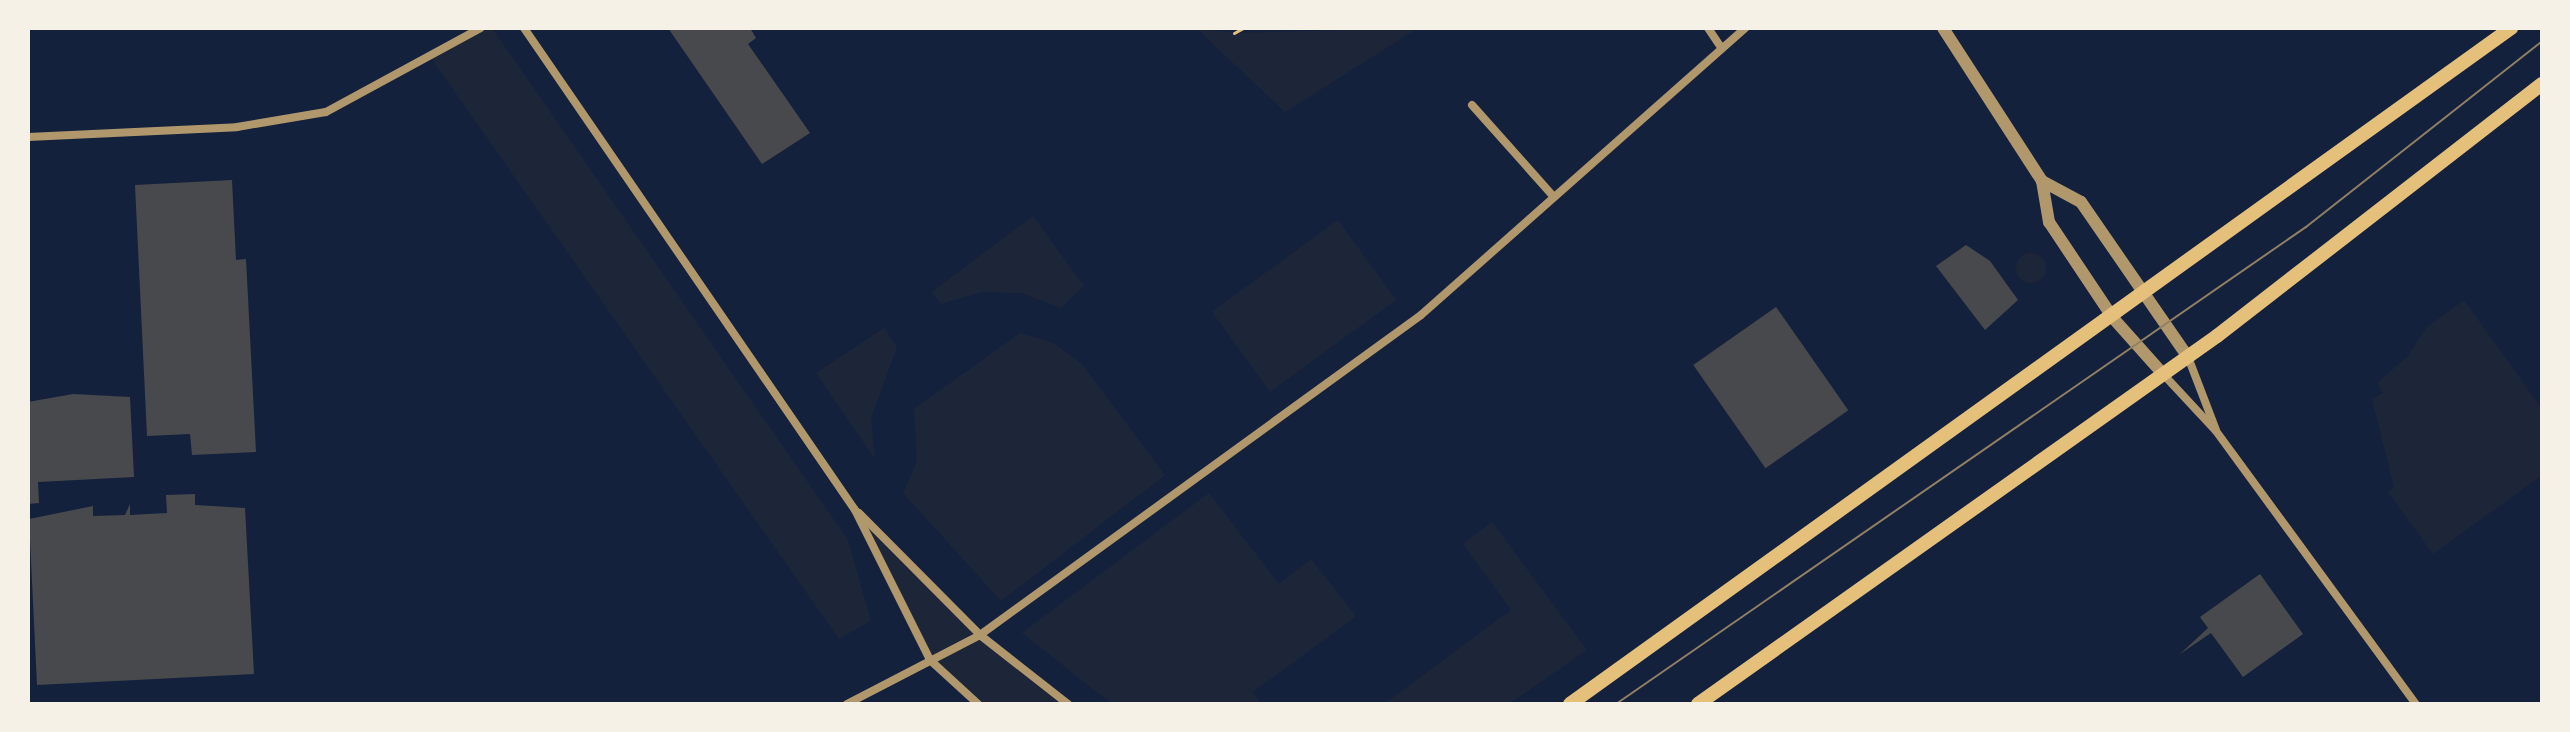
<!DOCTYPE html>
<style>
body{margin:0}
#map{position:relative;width:2570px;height:732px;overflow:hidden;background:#14213d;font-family:Inter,sans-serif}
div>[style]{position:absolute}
.green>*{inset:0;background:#1d2539;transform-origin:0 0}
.round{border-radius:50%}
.building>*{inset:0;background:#48494c;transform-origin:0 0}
.path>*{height:3px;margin:-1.5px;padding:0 1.5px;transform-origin:1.5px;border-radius:1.5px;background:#e5c07b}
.minor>*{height:8px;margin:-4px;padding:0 4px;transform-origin:4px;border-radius:4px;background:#b1986c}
.tertiary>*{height:12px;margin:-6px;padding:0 6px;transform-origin:6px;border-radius:6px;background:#b1986c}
.secondary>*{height:14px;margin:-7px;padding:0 7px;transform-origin:7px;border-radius:7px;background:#e5c07b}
.tram>*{height:2px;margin:-1px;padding:0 1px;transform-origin:1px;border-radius:1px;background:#918062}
span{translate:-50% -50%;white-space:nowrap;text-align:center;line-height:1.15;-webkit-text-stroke:8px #f6f1e7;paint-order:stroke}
.frame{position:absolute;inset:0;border:30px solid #f6f1e7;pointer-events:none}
</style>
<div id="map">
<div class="green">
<div style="clip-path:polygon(481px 28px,492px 28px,848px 540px,871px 621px,839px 639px,431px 58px)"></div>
<div style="clip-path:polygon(1196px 28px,1234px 33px,1418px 28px,1285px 112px)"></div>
<div style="clip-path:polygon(1033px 216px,1084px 286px,1061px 308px,1022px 293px,982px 292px,941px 304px,932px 292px)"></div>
<div style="left:1338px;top:220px;width:99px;height:156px;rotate:54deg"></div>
<div class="round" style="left:2016px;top:253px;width:30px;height:30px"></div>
<div style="clip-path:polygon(2464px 300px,2542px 409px,2542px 475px,2433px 554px,2388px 492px,2394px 487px,2372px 399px,2383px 393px,2377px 383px,2407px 357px,2426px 328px)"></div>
<div style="clip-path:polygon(884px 328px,897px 347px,871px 418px,875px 459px,816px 373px)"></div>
<div style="clip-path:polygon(1020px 333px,1053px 343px,1081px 363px,1165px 475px,1001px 601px,903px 493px,917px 461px,914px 409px)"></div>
<div style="clip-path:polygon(1209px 493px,1279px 584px,1311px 559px,1356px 616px,1253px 692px,1261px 704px,1112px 704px,1022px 633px)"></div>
<div style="clip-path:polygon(855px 510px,942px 598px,1068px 704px,978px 704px,944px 673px,899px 607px)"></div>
<div style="clip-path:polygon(1492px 522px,1587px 650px,1509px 704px,1384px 704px,1511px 610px,1463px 544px)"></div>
</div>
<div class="building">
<div style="clip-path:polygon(668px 28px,750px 28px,756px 38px,748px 44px,810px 133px,762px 164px)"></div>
<div style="clip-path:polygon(232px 180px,236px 260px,246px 259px,256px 452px,192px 455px,190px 434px,147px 436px,135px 185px)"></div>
<div style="clip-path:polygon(1966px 245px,1990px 261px,2018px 300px,1985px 330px,1936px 266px)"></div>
<div style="left:1776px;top:307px;width:126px;height:101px;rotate:55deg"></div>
<div style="clip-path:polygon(73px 394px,130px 397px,134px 477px,38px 482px,39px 503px,28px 504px,28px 402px)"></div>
<div style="clip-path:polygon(195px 494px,195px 505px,245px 508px,254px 674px,37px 685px,29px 519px,93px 506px,93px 516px,125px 515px,130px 504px,130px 515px,167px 513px,166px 495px)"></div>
<div style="clip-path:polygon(2260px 574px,2303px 634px,2243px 677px,2211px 633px,2180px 654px,2208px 628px,2200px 617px)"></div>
</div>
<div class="path">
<div style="left:1234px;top:33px;width:10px;rotate:-29deg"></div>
</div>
<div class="minor">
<div style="left:524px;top:28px;width:585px;rotate:55.52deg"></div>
<div style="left:855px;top:510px;width:168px;rotate:63.4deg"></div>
<div style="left:930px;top:660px;width:65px;rotate:42.5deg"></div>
<div style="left:1708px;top:28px;width:22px;rotate:56deg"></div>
<div style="left:1472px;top:105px;width:122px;rotate:48.3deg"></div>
<div style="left:28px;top:137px;width:209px;rotate:-2.7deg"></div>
<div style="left:237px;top:127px;width:90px;rotate:-9.6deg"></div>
<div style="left:326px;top:112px;width:176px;rotate:-28.5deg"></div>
<div style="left:2188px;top:357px;width:78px;rotate:69deg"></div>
<div style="left:2163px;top:374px;width:78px;rotate:47.1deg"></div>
<div style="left:2216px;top:431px;width:338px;rotate:53.8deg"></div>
<div style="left:859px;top:513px;width:172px;rotate:45.2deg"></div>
<div style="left:980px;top:635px;width:112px;rotate:38.1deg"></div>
<div style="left:847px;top:704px;width:150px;rotate:-27.4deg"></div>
<div style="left:980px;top:635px;width:545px;rotate:-35.97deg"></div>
<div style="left:1421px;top:315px;width:433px;rotate:-41.5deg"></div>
</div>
<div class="tertiary">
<div style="left:1943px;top:28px;width:182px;rotate:57.1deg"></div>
<div style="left:2042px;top:181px;width:42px;rotate:80.3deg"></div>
<div style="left:2049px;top:222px;width:115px;rotate:56.3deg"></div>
<div style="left:2113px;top:318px;width:75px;rotate:48.2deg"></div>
<div style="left:2042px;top:181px;width:44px;rotate:28.3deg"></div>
<div style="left:2081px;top:202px;width:188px;rotate:55.4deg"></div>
</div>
<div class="secondary">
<div style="left:1570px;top:704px;width:1159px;rotate:-35.69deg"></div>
<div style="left:1698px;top:704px;width:636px;rotate:-35.34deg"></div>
<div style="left:2217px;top:336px;width:411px;rotate:-37.8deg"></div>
</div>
<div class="tram">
<div style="left:1616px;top:704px;width:839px;rotate:-34.66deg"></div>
<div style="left:2306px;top:227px;width:300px;rotate:-38.2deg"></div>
</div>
<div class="frame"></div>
</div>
